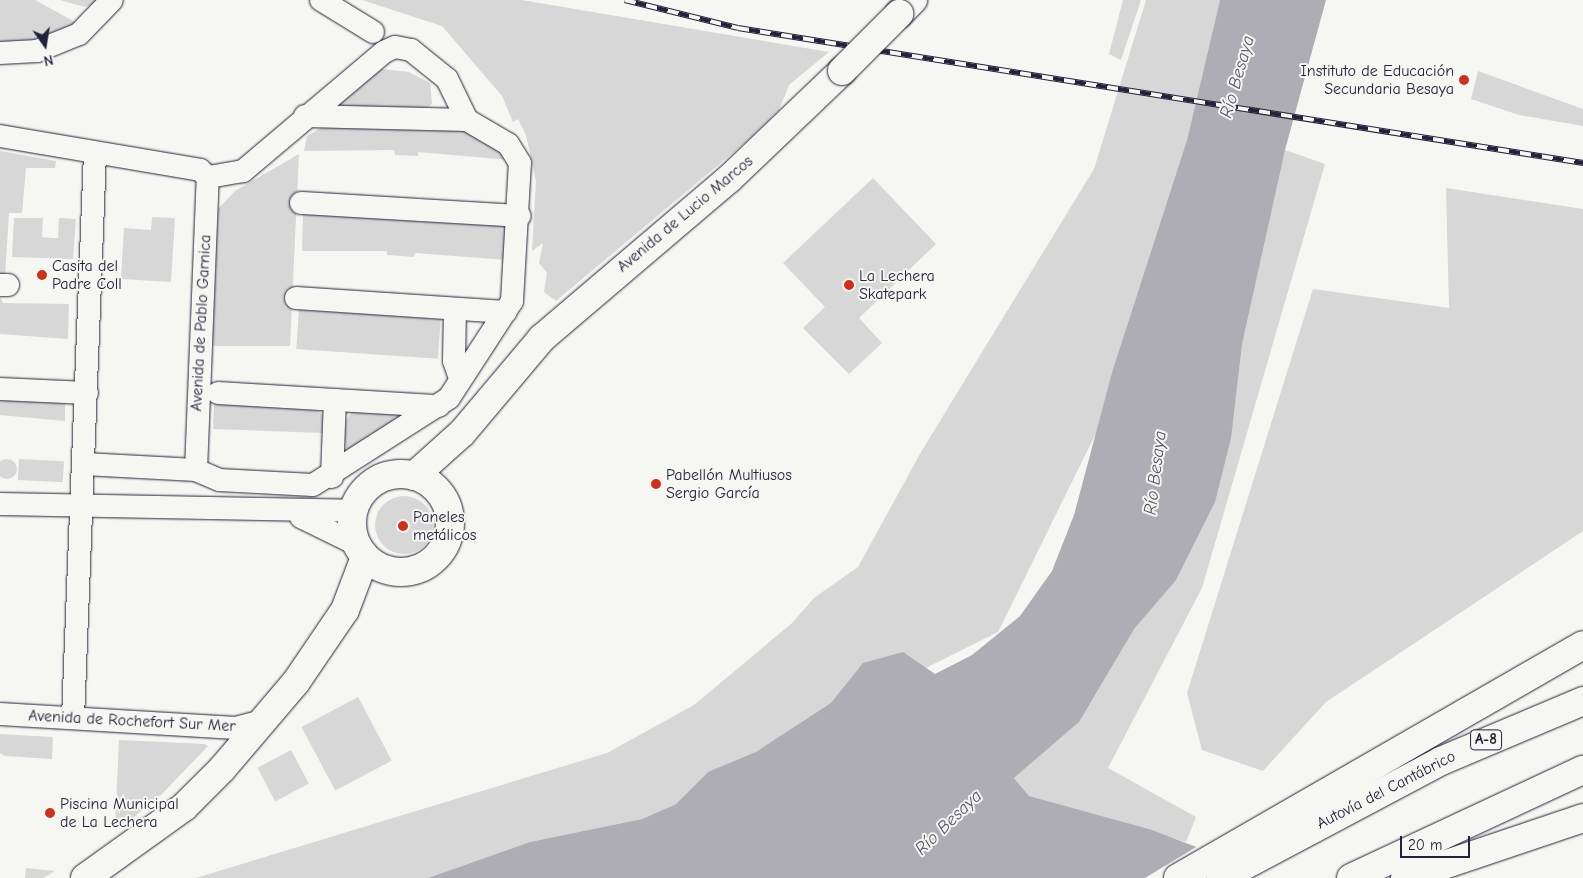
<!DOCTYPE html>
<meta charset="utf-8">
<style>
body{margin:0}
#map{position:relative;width:1583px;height:878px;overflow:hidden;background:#f6f6f2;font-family:"Comic Neue",sans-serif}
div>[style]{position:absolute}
.green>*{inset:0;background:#d7d7d7;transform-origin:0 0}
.round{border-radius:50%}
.water>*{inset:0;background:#adadb3}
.pier>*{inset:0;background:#f6f6f2}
.roads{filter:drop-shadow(0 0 1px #22223b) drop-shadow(0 0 1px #22223b)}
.minor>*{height:22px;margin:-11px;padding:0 11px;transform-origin:11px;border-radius:11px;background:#f6f6f2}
.primary>*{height:28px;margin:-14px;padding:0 14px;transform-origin:14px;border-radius:14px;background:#f6f6f2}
.primary>.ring{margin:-14px;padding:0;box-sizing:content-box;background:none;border:28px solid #f6f6f2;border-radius:50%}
.motorway>*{height:28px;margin:-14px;padding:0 14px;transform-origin:14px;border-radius:14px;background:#f6f6f2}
.rail>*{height:5.5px;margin-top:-2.75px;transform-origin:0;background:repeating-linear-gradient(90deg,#f6f6f2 0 11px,#22223b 0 22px);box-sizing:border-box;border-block:1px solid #22223b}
.bridges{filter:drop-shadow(0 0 1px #22223b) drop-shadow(0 0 1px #22223b)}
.primary-bridge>*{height:28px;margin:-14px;padding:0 14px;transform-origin:14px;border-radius:14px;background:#f6f6f2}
.dots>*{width:14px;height:14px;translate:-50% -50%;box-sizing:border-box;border:2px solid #f6f6f2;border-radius:50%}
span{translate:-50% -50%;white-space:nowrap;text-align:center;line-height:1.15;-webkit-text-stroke:4px #f6f6f2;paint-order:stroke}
.shield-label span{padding:1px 4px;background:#f6f6f2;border:1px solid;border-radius:4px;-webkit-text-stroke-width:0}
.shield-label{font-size:15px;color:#22223b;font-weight:700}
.poi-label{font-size:16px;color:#22223b}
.right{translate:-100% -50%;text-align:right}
.left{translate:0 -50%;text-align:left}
.street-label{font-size:16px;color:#22223b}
.water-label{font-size:18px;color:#535365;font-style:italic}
.north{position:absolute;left:20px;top:20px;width:50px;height:50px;-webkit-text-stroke:4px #f6f6f2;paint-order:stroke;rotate:167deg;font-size:14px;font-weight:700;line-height:20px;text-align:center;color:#22223b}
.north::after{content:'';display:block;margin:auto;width:18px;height:22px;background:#22223b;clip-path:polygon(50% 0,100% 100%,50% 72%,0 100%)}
.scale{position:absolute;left:1400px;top:836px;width:70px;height:22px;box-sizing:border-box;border:2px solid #22223b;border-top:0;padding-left:6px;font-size:15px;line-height:18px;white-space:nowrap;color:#22223b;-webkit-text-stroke:4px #f6f6f2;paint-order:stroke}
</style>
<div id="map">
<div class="green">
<div style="clip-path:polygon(0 0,35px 0,77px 23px,58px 38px,0 45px)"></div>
<div style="clip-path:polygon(60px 0,103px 0,85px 7px)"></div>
<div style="clip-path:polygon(362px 0,522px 0,829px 52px,789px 85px,779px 110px,748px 140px,556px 301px,544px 292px,547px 273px,539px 263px,543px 243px,532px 251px,536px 181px,526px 135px,518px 119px,513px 122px,502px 96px,442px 26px)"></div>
<div style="clip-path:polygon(1123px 0,1141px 0,1121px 60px,1109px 54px)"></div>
<div style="clip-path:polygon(1146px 0,1220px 0,1187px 140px,1113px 369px,1101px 423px,998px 632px,732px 765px,708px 772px,676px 804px,642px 819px,530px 842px,428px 878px,196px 878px,607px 753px,694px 705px,792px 623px,814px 598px,858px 567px,921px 452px,1094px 169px)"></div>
<div style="clip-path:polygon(381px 69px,409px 72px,430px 83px,432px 104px,426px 109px,336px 109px,332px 105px)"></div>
<div style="clip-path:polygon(1478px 71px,1583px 109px,1583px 126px,1519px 115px,1471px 99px)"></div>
<div style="clip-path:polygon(323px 127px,452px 127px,475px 134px,510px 160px,418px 152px,418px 156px,395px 155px,394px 150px,304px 151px,307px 136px)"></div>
<div style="clip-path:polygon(1285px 150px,1325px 164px,1202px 588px,1108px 768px,1196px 817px,1186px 842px,1029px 796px,1014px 778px,1079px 722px,1202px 473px)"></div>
<div style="clip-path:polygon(0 151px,56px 161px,55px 168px,26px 168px,22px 213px,9px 213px,5px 277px,0 277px)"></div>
<div style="clip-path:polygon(299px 154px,290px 346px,211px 346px,218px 209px,235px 191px)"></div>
<div style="clip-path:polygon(873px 178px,936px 244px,859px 318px,882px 343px,849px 374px,803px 328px,825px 307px,783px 263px)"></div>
<div style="clip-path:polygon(1446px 188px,1583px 209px,1583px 531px,1326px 702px,1263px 771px,1202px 750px,1187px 693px,1313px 289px,1449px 308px)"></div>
<div style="clip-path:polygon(303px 211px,505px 225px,507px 260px,415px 253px,414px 257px,387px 255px,387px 251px,302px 251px)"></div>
<div style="clip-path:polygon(152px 217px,175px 218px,171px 282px,121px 279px,124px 228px,151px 230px)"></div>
<div style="clip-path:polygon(14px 218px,43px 218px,42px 237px,53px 238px,58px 238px,59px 218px,76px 219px,73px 259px,12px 257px)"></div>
<div style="clip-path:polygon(0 296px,3px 303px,69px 304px,68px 339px,0 334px)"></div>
<div style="left:299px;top:309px;width:142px;height:40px;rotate:4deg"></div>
<div style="clip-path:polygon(0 398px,65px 401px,65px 421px,0 415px)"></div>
<div style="clip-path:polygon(214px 404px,317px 409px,323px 416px,323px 433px,213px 429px)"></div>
<div style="clip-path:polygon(352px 412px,398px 413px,403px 416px,346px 454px,344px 423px)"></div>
<div style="left:19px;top:459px;width:45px;height:21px;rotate:3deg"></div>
<div class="round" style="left:-3px;top:459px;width:20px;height:20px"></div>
<div class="round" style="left:375px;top:496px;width:58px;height:58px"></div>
<div style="left:358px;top:697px;width:72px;height:64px;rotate:62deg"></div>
<div style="clip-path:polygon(0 734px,53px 737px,52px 759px,5px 756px,0 753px)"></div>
<div style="clip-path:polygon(119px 740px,205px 744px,208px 746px,163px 793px,122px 827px,115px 826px)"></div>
<div style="left:291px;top:750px;width:38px;height:38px;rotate:62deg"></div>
<div style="clip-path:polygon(26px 868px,55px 871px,43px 878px,25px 878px)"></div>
</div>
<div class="water">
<div style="clip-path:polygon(1220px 0,1326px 0,1285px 150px,1242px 344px,1231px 438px,1215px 502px,1176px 580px,1134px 629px,1079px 722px,1014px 778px,1029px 796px,1152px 830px,1277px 878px,428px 878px,530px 842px,642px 819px,676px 804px,708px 772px,756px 752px,831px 703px,863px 663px,903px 652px,935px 674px,972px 655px,1020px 616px,1052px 571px,1074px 515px,1113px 369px,1187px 140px)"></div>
</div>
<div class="pier">
<div style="clip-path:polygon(1201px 844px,1275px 873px,1279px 878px,1145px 878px)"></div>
</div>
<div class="roads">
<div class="minor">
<div style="left:321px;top:0;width:61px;rotate:31.6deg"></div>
<div style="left:0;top:53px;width:37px;rotate:-3deg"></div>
<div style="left:37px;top:51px;width:45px;rotate:-22deg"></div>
<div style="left:79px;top:34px;width:47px;rotate:-45.9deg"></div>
<div style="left:305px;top:116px;width:162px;rotate:1.4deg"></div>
<div style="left:0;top:136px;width:203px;rotate:9.6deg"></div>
<div style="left:200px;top:170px;width:11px;rotate:41deg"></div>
<div style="left:301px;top:203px;width:219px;rotate:3.4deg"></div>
<div style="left:0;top:285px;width:8px"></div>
<div style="left:296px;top:298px;width:210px;rotate:3.8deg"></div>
<div style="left:455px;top:309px;width:52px;rotate:91.1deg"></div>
<div style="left:454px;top:361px;width:18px;rotate:71deg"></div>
<div style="left:0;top:389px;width:87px;rotate:2.6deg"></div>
<div style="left:218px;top:393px;width:221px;rotate:3.4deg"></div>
<div style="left:84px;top:464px;width:112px;rotate:3.1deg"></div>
<div style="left:196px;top:470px;width:25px;rotate:23deg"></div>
<div style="left:219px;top:480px;width:94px;rotate:3deg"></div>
<div style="left:313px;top:485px;width:161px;rotate:-32.6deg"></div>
<div style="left:449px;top:398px;width:116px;rotate:-57deg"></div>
<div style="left:512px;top:301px;width:138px;rotate:-86.7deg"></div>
<div style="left:520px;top:163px;width:22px;rotate:-122deg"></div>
<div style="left:508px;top:144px;width:48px;rotate:-149.7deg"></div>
<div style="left:467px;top:120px;width:46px;rotate:-116deg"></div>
<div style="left:447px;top:79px;width:46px;rotate:-141.1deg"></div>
<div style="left:411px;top:50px;width:16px;rotate:-169deg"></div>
<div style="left:395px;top:47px;width:12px;rotate:156deg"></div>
<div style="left:384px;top:52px;width:185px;rotate:139.8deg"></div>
<div style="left:243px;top:171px;width:36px;rotate:170deg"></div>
<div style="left:196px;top:470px;width:293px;rotate:-87.7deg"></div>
<div style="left:332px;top:477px;width:77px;rotate:-87.8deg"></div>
<div style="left:0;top:504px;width:353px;rotate:1.1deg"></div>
<div style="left:301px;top:517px;width:61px;rotate:26.1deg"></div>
<div style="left:0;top:714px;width:236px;rotate:3.4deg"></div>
<div style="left:236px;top:728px;width:28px;rotate:-15deg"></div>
<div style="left:73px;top:718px;width:564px;rotate:-87.77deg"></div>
</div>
<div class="primary">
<div style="left:899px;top:14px;width:20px;rotate:-45deg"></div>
<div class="ring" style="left:352px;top:474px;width:70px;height:70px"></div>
<div style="left:414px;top:476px;width:64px;rotate:-41.9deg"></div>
<div style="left:462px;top:433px;width:124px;rotate:-49.9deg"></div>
<div style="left:542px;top:338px;width:245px;rotate:-40.4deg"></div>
<div style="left:729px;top:179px;width:156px;rotate:-43.7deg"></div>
<div style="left:85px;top:878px;width:122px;rotate:-35.6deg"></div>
<div style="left:184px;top:807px;width:54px;rotate:-45deg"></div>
<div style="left:222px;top:769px;width:114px;rotate:-49.6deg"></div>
<div style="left:296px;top:682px;width:87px;rotate:-55.8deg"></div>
<div style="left:345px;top:610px;width:57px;rotate:-69.3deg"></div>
</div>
<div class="motorway">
<div style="left:1178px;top:878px;width:467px;rotate:-29.9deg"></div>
<div style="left:1221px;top:878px;width:249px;rotate:-28deg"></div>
<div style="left:1441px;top:761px;width:154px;rotate:-22.9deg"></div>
<div style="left:1351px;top:878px;width:256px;rotate:-25deg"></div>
<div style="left:1405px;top:878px;width:188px;rotate:-18.6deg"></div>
</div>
</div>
<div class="rail">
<div style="left:625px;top:0;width:116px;rotate:13.9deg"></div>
<div style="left:738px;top:28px;width:856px;rotate:9.08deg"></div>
</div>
<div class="bridges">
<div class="primary-bridge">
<div style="left:842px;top:71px;width:81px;rotate:-45deg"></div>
</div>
</div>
<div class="dots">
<div style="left:1464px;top:80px;background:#c8321e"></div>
<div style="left:42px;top:275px;background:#c8321e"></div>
<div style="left:849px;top:285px;background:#c8321e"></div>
<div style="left:656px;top:484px;background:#c8321e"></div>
<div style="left:403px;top:526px;background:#c8321e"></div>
<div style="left:50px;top:813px;background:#c8321e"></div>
</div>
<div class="shield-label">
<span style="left:1486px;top:740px">A-8</span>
</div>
<div class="poi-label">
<span class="right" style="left:1454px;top:80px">Instituto de Educación<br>Secundaria Besaya</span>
<span class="left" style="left:52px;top:275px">Casita del<br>Padre Coll</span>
<span class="left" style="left:859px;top:285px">La Lechera<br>Skatepark</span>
<span class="left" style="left:666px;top:484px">Pabellón Multiusos<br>Sergio García</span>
<span class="left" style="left:413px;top:526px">Paneles<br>metálicos</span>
<span class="left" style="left:60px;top:813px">Piscina Municipal<br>de La Lechera</span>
</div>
<div class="street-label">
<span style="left:685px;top:214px;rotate:-40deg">Avenida de Lucio Marcos</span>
<span style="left:201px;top:323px;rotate:-87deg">Avenida de Pablo Garnica</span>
<span style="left:132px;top:721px;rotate:3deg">Avenida de Rochefort Sur Mer</span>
<span style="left:1386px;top:790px;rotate:-27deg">Autovía del Cantábrico</span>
</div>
<div class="water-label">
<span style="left:1238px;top:77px;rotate:-74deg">Río Besaya</span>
<span style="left:1156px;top:473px;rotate:-83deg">Río Besaya</span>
<span style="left:949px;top:823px;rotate:-44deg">Río Besaya</span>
</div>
<div class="north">N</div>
<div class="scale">20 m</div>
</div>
